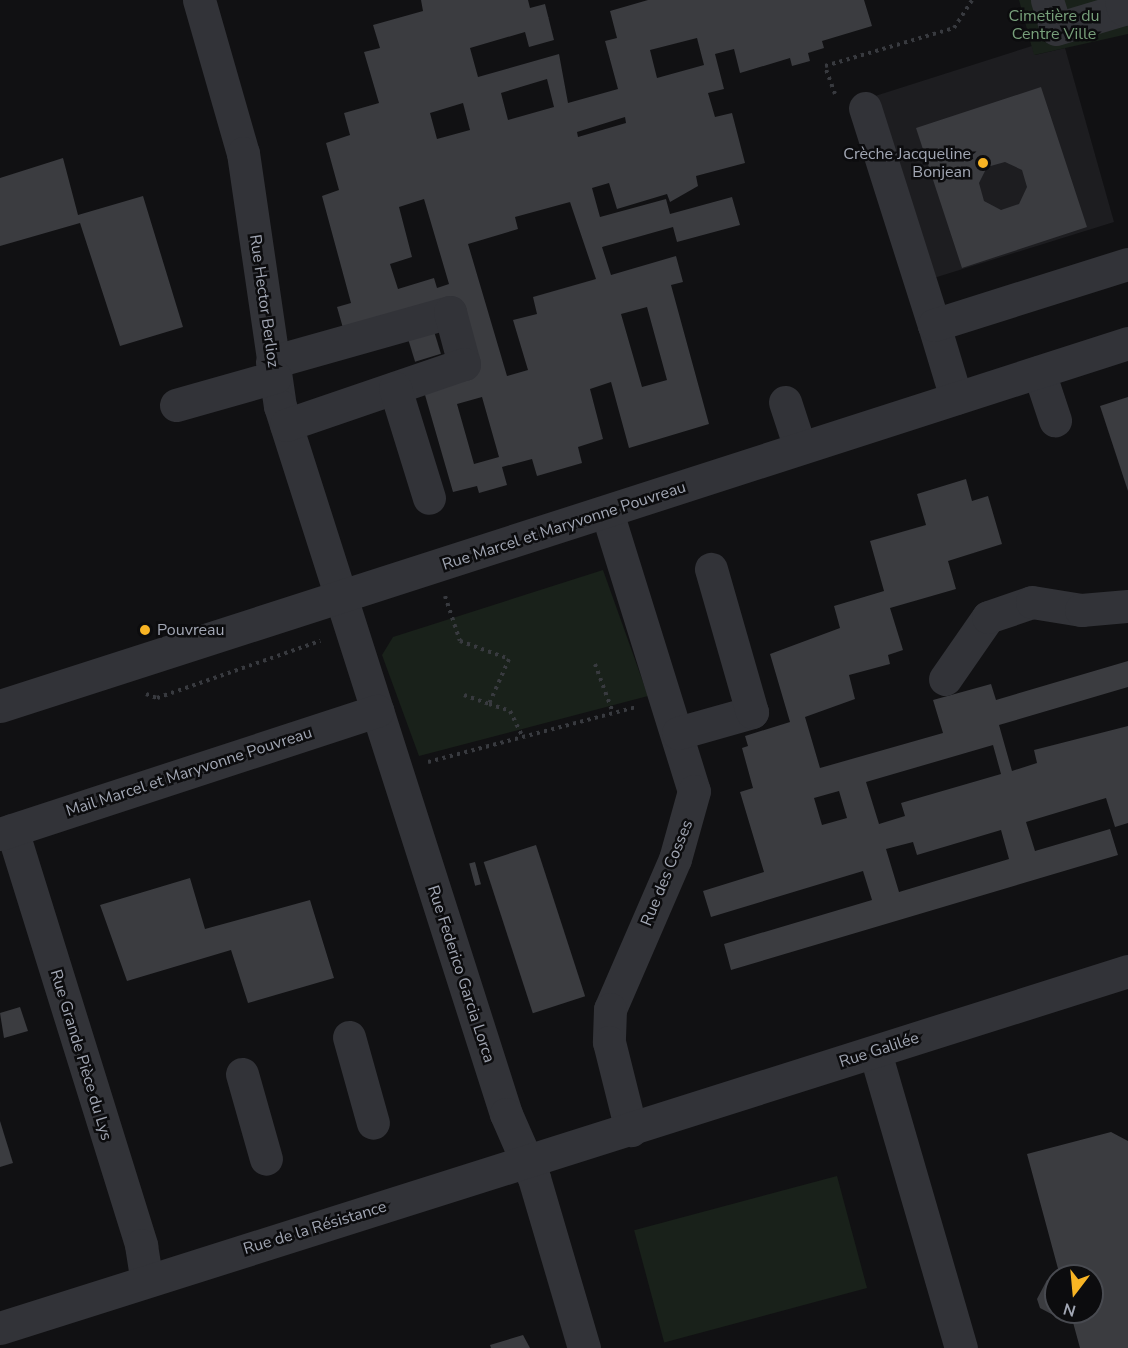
<!DOCTYPE html>
<meta charset="utf-8">
<style>
body{margin:0}
#map{position:relative;width:1128px;height:1348px;overflow:hidden;background:#111113;font-family:"Nunito Sans",sans-serif}
div>[style]{position:absolute}
.built>*{inset:0;background:#1d1d20}
.green>*{inset:0;background:#19211a;transform-origin:0 0}
.building>*{inset:0;background:#3b3c40;transform-origin:0 0}
.path>*{height:4px;margin-top:-2px;transform-origin:0;background:repeating-linear-gradient(90deg,#383a3f 0 3px,transparent 0 7.5px)}
.minor>*{height:33px;margin:-16.5px;padding:0 16.5px;transform-origin:16.5px;border-radius:16.5px;background:#323338}
.dots>*{width:16px;height:16px;translate:-50% -50%;box-sizing:border-box;border:3px solid #0c0c0e;border-radius:50%}
span{translate:-50% -50%;white-space:nowrap;text-align:center;line-height:1.15;-webkit-text-stroke:5px #0c0c0e;paint-order:stroke}
.park-label{font-size:16px;color:#78a07b}
.poi-label{font-size:16px;color:#a2a7b4}
.right{translate:-100% -50%;text-align:right}
.left{translate:0 -50%;text-align:left}
.street-label{font-size:16px;color:#a2a7b4}
.north{position:absolute;left:1044px;top:1264px;width:60px;height:60px;box-sizing:border-box;background:#0c0c0e;border:2px solid #484a50;border-radius:50%;rotate:196deg;font-size:16px;font-weight:700;line-height:24px;text-align:center;color:#a2a7b4}
.north::after{content:'';display:block;margin:auto;width:21px;height:27px;background:#f8b424;clip-path:polygon(50% 0,100% 100%,50% 72%,0 100%)}
</style>
<div id="map">
<div class="built">
<div style="clip-path:polygon(1032px 46px,1035px 55px,1065px 48px,1114px 222px,908px 286px,850px 104px)"></div>
</div>
<div class="green">
<div style="clip-path:polygon(1019px 0,1128px 0,1128px 34px,1034px 55px)"></div>
<div style="clip-path:polygon(603px 570px,648px 696px,419px 756px,382px 655px,393px 637px)"></div>
<div style="left:837px;top:1176px;width:116px;height:210px;rotate:75deg"></div>
</div>
<div class="building">
<div style="clip-path:polygon(evenodd,421px 0,528px 0,530px 8px,545px 4px,554px 40px,529px 47px,525px 32px,470px 48px,478px 77px,559px 54px,568px 103px,618px 89px,605px 41px,617px 38px,610px 11px,648px 0,864px 0,872px 26px,822px 41px,824px 48px,808px 53px,810px 61px,792px 66px,790px 58px,740px 73px,734px 49px,715px 54px,724px 89px,708px 93px,715px 117px,732px 113px,745px 163px,696px 176px,698px 186px,670px 202px,667px 194px,617px 209px,609px 183px,592px 188px,600px 217px,666px 199px,670px 214px,732px 197px,740px 225px,677px 242px,673px 227px,602px 247px,611px 275px,676px 256px,683px 282px,671px 285px,709px 424px,629px 448px,611px 382px,590px 389px,603px 439px,578px 447px,582px 463px,537px 476px,532px 459px,502px 467px,507px 485px,479px 493px,477px 486px,453px 492px,423px 388px,475px 373px,453px 297px,343px 328px,337px 307px,351px 303px,322px 196px,339px 190px,326px 143px,350px 135px,344px 113px,379px 103px,364px 52px,380px 48px,373px 25px,423px 11px,421px 0,697px 38px,704px 65px,657px 78px,650px 50px,697px 38px,421px 0,547px 79px,554px 107px,508px 120px,501px 93px,547px 79px,421px 0,463px 103px,470px 130px,437px 139px,430px 113px,463px 103px,421px 0,625px 117px,626px 123px,578px 137px,577px 132px,625px 117px,421px 0,424px 199px,449px 284px,437px 288px,434px 278px,398px 289px,390px 264px,412px 257px,399px 207px,424px 199px,421px 0,570px 202px,596px 279px,533px 297px,537px 314px,513px 320px,528px 370px,507px 376px,468px 244px,518px 229px,515px 217px,570px 202px,421px 0,647px 307px,667px 380px,642px 387px,621px 314px,647px 307px,421px 0,482px 397px,499px 457px,474px 464px,457px 404px,482px 397px)"></div>
<div style="clip-path:polygon(evenodd,1041px 87px,1087px 227px,962px 268px,916px 128px,1041px 87px,1005px 162px,1022px 170px,1027px 187px,1019px 204px,1001px 210px,984px 201px,979px 183px,987px 167px,1005px 162px)"></div>
<div style="clip-path:polygon(63px 158px,78px 215px,143px 196px,183px 327px,120px 346px,80px 223px,0 246px,0 178px)"></div>
<div style="left:433px;top:328px;width:27px;height:27px;rotate:73deg"></div>
<div style="clip-path:polygon(1128px 397px,1128px 491px,1100px 406px)"></div>
<div style="clip-path:polygon(evenodd,966px 479px,972px 501px,988px 496px,1002px 544px,948px 561px,956px 589px,890px 608px,903px 650px,888px 655px,890px 664px,849px 675px,855px 699px,805px 717px,820px 768px,943px 733px,933px 700px,991px 684px,996px 700px,1128px 661px,1128px 687px,999px 725px,1012px 771px,1037px 763px,1034px 750px,1128px 726px,1128px 823px,1115px 827px,1106px 798px,1026px 822px,1035px 851px,1110px 829px,1118px 855px,731px 970px,724px 944px,872px 900px,863px 871px,711px 917px,703px 891px,764px 872px,740px 792px,753px 788px,742px 748px,748px 746px,745px 736px,790px 722px,770px 654px,840px 628px,834px 606px,884px 591px,870px 541px,926px 525px,917px 494px,966px 479px,993px 745px,1001px 774px,901px 803px,905px 816px,879px 824px,866px 782px,993px 745px,966px 479px,839px 791px,847px 818px,822px 825px,814px 798px,839px 791px,966px 479px,1001px 830px,1009px 859px,899px 892px,886px 849px,913px 842px,917px 855px,1001px 830px)"></div>
<div style="left:536px;top:845px;width:159px;height:55px;rotate:72deg"></div>
<div style="left:475px;top:862px;width:23px;height:6px;rotate:75deg"></div>
<div style="clip-path:polygon(190px 878px,205px 929px,310px 900px,334px 978px,248px 1003px,231px 950px,127px 981px,100px 905px)"></div>
<div style="clip-path:polygon(20px 1007px,28px 1031px,4px 1038px,0 1013px)"></div>
<div style="clip-path:polygon(0 1121px,13px 1163px,0 1167px)"></div>
<div style="clip-path:polygon(1111px 1132px,1128px 1141px,1128px 1348px,1080px 1348px,1071px 1315px,1059px 1318px,1040px 1308px,1037px 1299px,1047px 1280px,1056px 1277px,1056px 1312px,1092px 1312px,1092px 1276px,1060px 1276px,1027px 1154px)"></div>
<div style="clip-path:polygon(523px 1335px,530px 1348px,491px 1348px,490px 1345px)"></div>
</div>
<div class="path">
<div style="left:835px;top:94px;width:30px;rotate:-110deg"></div>
<div style="left:825px;top:66px;width:134px;rotate:-16.4deg"></div>
<div style="left:954px;top:28px;width:33px;rotate:-57deg"></div>
<div style="left:445px;top:596px;width:47px;rotate:71.6deg"></div>
<div style="left:460px;top:641px;width:52px;rotate:20.2deg"></div>
<div style="left:509px;top:659px;width:49px;rotate:114deg"></div>
<div style="left:489px;top:704px;width:22px;rotate:18deg"></div>
<div style="left:510px;top:711px;width:28px;rotate:64deg"></div>
<div style="left:595px;top:664px;width:52px;rotate:69.8deg"></div>
<div style="left:146px;top:694px;width:12px;rotate:20deg"></div>
<div style="left:157px;top:698px;width:173px;rotate:-19.3deg"></div>
<div style="left:464px;top:695px;width:27px;rotate:20deg"></div>
<div style="left:428px;top:762px;width:215px;rotate:-14.8deg"></div>
</div>
<div class="minor">
<div style="left:199px;top:0;width:159px;rotate:74deg"></div>
<div style="left:243px;top:153px;width:256px;rotate:81.7deg"></div>
<div style="left:280px;top:406px;width:743px;rotate:72.3deg"></div>
<div style="left:506px;top:1114px;width:70px;rotate:66.4deg"></div>
<div style="left:534px;top:1178px;width:177px;rotate:73.6deg"></div>
<div style="left:1047px;top:0;width:30px;rotate:73deg"></div>
<div style="left:1056px;top:29px;width:70px;rotate:-16.6deg"></div>
<div style="left:1123px;top:9px;width:9px;rotate:-103deg"></div>
<div style="left:865px;top:108px;width:228px;rotate:72.4deg"></div>
<div style="left:272px;top:362px;width:185px;rotate:-15.7deg"></div>
<div style="left:450px;top:312px;width:54px;rotate:74.9deg"></div>
<div style="left:464px;top:364px;width:188px;rotate:161.1deg"></div>
<div style="left:1039px;top:372px;width:51px;rotate:71.6deg"></div>
<div style="left:395px;top:388px;width:115px;rotate:72.8deg"></div>
<div style="left:956px;top:398px;width:76px;rotate:-106.8deg"></div>
<div style="left:934px;top:325px;width:203px;rotate:-17.5deg"></div>
<div style="left:785px;top:402px;width:48px;rotate:71.9deg"></div>
<div style="left:176px;top:405px;width:103px;rotate:-15.8deg"></div>
<div style="left:607px;top:512px;width:292px;rotate:72.7deg"></div>
<div style="left:694px;top:791px;width:71px;rotate:105.6deg"></div>
<div style="left:675px;top:859px;width:163px;rotate:113.4deg"></div>
<div style="left:610px;top:1009px;width:33px;rotate:92deg"></div>
<div style="left:609px;top:1042px;width:91px;rotate:76deg"></div>
<div style="left:945px;top:679px;width:75px;rotate:-55.3deg"></div>
<div style="left:988px;top:617px;width:46px;rotate:-18.8deg"></div>
<div style="left:1032px;top:602px;width:50px;rotate:9.3deg"></div>
<div style="left:1081px;top:610px;width:47px;rotate:-4.9deg"></div>
<div style="left:0;top:706px;width:1185px;rotate:-17.84deg"></div>
<div style="left:678px;top:733px;width:77px;rotate:-15.8deg"></div>
<div style="left:752px;top:712px;width:149px;rotate:-106deg"></div>
<div style="left:12px;top:830px;width:435px;rotate:72.7deg"></div>
<div style="left:141px;top:1245px;width:36px;rotate:81deg"></div>
<div style="left:0;top:834px;width:397px;rotate:-18.1deg"></div>
<div style="left:349px;top:1037px;width:89px;rotate:74.4deg"></div>
<div style="left:875px;top:1052px;width:308px;rotate:73.8deg"></div>
<div style="left:242px;top:1074px;width:88px;rotate:74.2deg"></div>
<div style="left:0;top:1328px;width:1183px;rotate:-17.56deg"></div>
</div>
<div class="dots">
<div style="left:983px;top:163px;background:#f8b424"></div>
<div style="left:145px;top:630px;background:#f8b424"></div>
</div>
<div class="park-label">
<span style="left:1054px;top:25px">Cimetière du<br>Centre Ville</span>
</div>
<div class="poi-label">
<span class="right" style="left:971px;top:163px">Crèche Jacqueline<br>Bonjean</span>
<span class="left" style="left:157px;top:630px">Pouvreau</span>
</div>
<div class="street-label">
<span style="left:264px;top:301px;rotate:82deg">Rue Hector Berlioz</span>
<span style="left:564px;top:526px;rotate:-18deg">Rue Marcel et Maryvonne Pouvreau</span>
<span style="left:189px;top:772px;rotate:-18deg">Mail Marcel et Maryvonne Pouvreau</span>
<span style="left:667px;top:873px;rotate:-68deg">Rue des Cosses</span>
<span style="left:461px;top:974px;rotate:72deg">Rue Federico Garcia Lorca</span>
<span style="left:879px;top:1050px;rotate:-18deg">Rue Galilée</span>
<span style="left:81px;top:1055px;rotate:73deg">Rue Grande Pièce du Lys</span>
<span style="left:315px;top:1228px;rotate:-17deg">Rue de la Résistance</span>
</div>
<div class="north">N</div>
</div>
